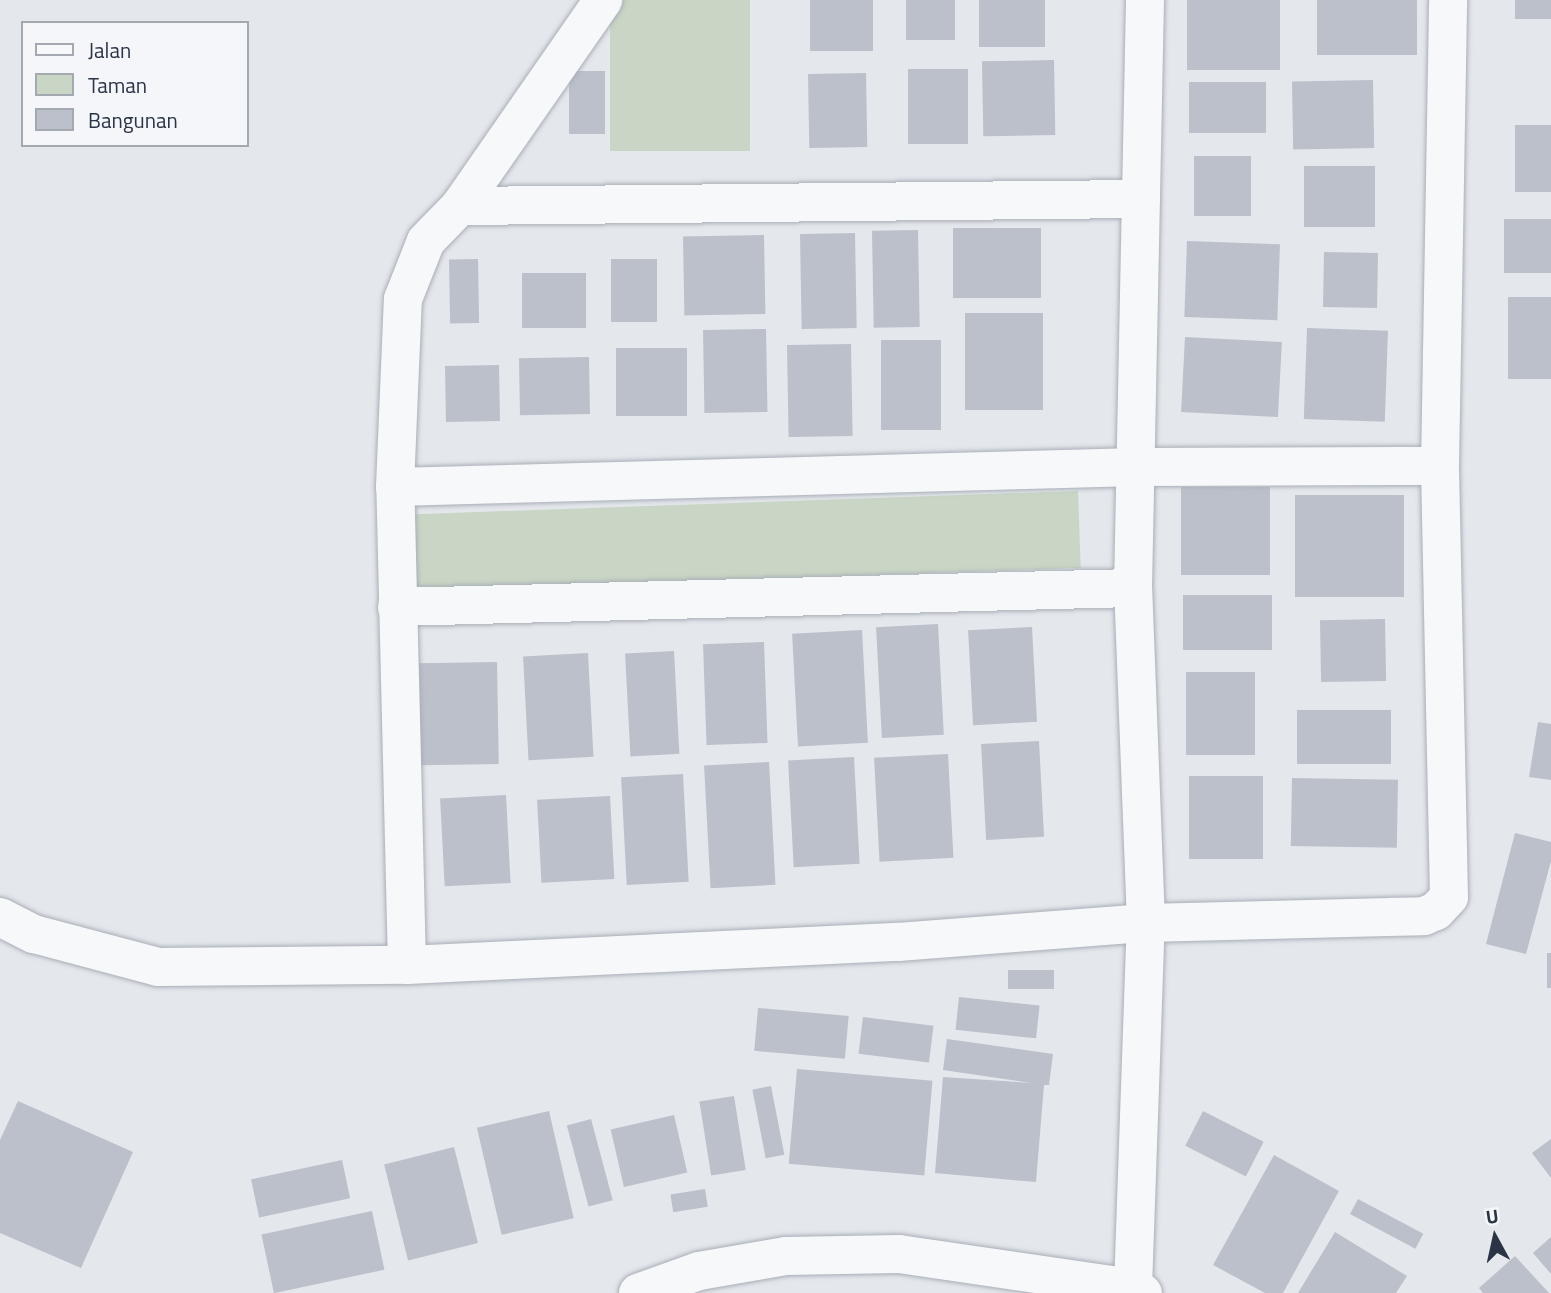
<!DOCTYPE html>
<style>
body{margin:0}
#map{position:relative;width:1551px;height:1293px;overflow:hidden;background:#e4e7ec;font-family:"Titillium Web",sans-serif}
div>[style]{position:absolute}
.green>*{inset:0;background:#c9d6c5;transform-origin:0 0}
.building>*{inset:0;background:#bbc0ca;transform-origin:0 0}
.roads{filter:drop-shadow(0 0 2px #a9aeb7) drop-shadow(0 0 2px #a9aeb7)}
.street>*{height:38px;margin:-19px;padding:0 19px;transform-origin:19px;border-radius:19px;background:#f7f8fa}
span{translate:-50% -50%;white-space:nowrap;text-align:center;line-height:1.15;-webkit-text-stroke:7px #f4f6f9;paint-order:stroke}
.legend{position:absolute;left:21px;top:21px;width:228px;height:126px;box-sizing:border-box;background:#f4f6f9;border:2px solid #a4a8b1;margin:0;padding:9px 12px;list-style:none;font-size:21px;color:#2b3445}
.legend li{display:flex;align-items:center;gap:14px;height:35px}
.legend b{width:35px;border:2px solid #a4a8b1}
.north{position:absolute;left:1460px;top:1202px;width:70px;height:70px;-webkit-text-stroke:5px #f4f6f9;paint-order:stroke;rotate:352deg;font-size:19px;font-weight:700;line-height:28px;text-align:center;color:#2b3445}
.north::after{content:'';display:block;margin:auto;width:24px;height:32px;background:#2b3445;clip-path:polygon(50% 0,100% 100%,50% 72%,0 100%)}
</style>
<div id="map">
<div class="green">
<div style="left:610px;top:0;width:140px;height:151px"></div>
<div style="left:1078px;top:491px;width:77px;height:670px;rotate:88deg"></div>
</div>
<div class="building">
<div style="left:810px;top:0;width:63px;height:51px"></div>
<div style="left:906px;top:0;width:49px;height:40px"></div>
<div style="left:979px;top:0;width:66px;height:47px"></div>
<div style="left:1187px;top:0;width:93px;height:70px"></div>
<div style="left:1317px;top:0;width:100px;height:55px"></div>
<div style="left:1515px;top:0;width:36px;height:19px"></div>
<div style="left:1054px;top:60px;width:75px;height:72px;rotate:89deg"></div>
<div style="left:968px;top:69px;width:75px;height:60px;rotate:90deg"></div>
<div style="left:569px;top:71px;width:36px;height:63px"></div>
<div style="left:866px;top:73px;width:74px;height:58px;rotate:89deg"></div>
<div style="left:1373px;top:80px;width:68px;height:81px;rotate:89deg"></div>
<div style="left:1266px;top:82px;width:51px;height:77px;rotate:90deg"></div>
<div style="left:1551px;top:125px;width:67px;height:36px;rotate:90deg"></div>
<div style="left:1194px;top:156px;width:57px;height:60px"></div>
<div style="left:1304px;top:166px;width:71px;height:61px"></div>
<div style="left:1504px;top:219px;width:47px;height:54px"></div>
<div style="left:1041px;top:228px;width:70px;height:88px;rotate:90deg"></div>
<div style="left:918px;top:230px;width:97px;height:46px;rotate:89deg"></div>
<div style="left:855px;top:233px;width:95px;height:55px;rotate:89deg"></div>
<div style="left:764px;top:235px;width:79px;height:81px;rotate:89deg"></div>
<div style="left:1187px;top:241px;width:93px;height:76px;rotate:2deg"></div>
<div style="left:1324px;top:252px;width:54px;height:55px;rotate:1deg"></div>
<div style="left:478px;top:259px;width:64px;height:29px;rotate:89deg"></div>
<div style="left:611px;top:259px;width:46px;height:63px"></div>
<div style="left:586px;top:273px;width:55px;height:64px;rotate:90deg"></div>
<div style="left:1508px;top:297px;width:43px;height:82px"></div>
<div style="left:1043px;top:313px;width:97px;height:78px;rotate:90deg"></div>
<div style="left:1307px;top:328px;width:81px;height:91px;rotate:2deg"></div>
<div style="left:766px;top:329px;width:83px;height:63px;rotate:89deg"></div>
<div style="left:1185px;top:337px;width:97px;height:75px;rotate:3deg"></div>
<div style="left:881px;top:340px;width:60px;height:90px"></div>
<div style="left:851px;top:344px;width:92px;height:64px;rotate:89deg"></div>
<div style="left:687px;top:348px;width:68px;height:71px;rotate:90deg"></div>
<div style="left:589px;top:357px;width:57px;height:70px;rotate:89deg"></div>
<div style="left:499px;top:365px;width:56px;height:54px;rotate:89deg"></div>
<div style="left:1270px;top:487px;width:88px;height:89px;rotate:90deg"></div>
<div style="left:1404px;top:495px;width:102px;height:109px;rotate:90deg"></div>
<div style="left:1272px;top:595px;width:55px;height:89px;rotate:90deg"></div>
<div style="left:1385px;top:619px;width:62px;height:65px;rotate:89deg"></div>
<div style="left:938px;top:624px;width:111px;height:62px;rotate:87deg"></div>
<div style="left:1032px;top:627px;width:95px;height:64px;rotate:87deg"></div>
<div style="left:862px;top:630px;width:113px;height:70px;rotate:87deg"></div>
<div style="left:764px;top:642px;width:101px;height:61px;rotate:88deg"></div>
<div style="left:674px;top:651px;width:103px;height:49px;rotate:87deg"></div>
<div style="left:588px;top:653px;width:104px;height:65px;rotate:87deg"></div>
<div style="left:497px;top:662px;width:102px;height:78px;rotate:89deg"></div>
<div style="left:1186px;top:672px;width:69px;height:83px"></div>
<div style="left:1391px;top:710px;width:54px;height:94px;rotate:90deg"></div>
<div style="clip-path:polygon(1538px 722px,1551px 724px,1551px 780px,1529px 777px)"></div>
<div style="left:1039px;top:741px;width:96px;height:58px;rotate:87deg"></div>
<div style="left:948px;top:754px;width:104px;height:74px;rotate:87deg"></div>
<div style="left:854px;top:757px;width:107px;height:66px;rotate:87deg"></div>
<div style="left:769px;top:762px;width:123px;height:65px;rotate:87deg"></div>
<div style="left:683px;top:774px;width:108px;height:62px;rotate:87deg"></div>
<div style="left:1189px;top:776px;width:74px;height:83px"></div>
<div style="left:1292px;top:778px;width:106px;height:68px;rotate:1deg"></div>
<div style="left:506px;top:795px;width:88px;height:66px;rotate:87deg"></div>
<div style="left:610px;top:796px;width:83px;height:73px;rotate:87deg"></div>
<div style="clip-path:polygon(1515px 833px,1551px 842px,1551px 861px,1526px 954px,1486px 944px)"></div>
<div style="left:1551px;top:953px;width:35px;height:4px;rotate:90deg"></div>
<div style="left:1054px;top:970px;width:19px;height:46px;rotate:90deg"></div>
<div style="left:959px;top:997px;width:81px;height:33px;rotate:6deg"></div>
<div style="left:758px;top:1008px;width:91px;height:43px;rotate:5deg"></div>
<div style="left:863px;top:1017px;width:71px;height:37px;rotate:7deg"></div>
<div style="clip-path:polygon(947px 1039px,1053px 1054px,1049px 1085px,1044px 1085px,1036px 1182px,935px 1173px,943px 1077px,1032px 1083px,943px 1070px)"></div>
<div style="left:797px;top:1069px;width:136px;height:95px;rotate:5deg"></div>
<div style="left:771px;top:1086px;width:70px;height:19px;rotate:79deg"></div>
<div style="left:734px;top:1096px;width:75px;height:35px;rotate:81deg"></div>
<div style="clip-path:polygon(18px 1101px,133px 1152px,81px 1268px,0 1233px,0 1140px)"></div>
<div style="left:549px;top:1111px;width:110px;height:74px;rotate:77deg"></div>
<div style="left:1203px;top:1111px;width:68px;height:39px;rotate:27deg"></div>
<div style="left:674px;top:1115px;width:59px;height:65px;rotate:77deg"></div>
<div style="left:591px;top:1119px;width:84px;height:25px;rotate:75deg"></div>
<div style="clip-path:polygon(1551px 1139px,1551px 1178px,1532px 1153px)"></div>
<div style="left:454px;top:1147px;width:99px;height:72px;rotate:76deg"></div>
<div style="clip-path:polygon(1274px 1155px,1339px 1191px,1283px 1293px,1265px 1293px,1213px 1265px)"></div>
<div style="left:342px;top:1160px;width:39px;height:93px;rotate:78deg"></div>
<div style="left:705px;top:1189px;width:18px;height:35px;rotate:81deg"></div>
<div style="left:1358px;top:1199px;width:74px;height:17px;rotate:28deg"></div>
<div style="left:372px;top:1211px;width:60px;height:113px;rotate:78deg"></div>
<div style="clip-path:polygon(1335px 1232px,1407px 1276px,1396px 1293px,1298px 1293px)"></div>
<div style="clip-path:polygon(1551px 1237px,1551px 1274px,1533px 1253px)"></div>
<div style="clip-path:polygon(1515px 1256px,1549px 1293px,1483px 1293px,1479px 1288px)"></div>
</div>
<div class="roads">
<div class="street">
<div style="left:460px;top:206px;width:681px;rotate:-0.59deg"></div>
<div style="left:395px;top:487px;width:743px;rotate:-1.54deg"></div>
<div style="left:1138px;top:467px;width:302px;rotate:-0.2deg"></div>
<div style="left:397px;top:607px;width:736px;rotate:-1.48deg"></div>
<div style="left:0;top:917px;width:38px;rotate:27deg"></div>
<div style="left:34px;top:934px;width:128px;rotate:14.9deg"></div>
<div style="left:158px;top:967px;width:249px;rotate:-0.5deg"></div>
<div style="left:407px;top:965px;width:492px;rotate:-2.7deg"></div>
<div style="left:898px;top:942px;width:249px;rotate:-4.4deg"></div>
<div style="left:1146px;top:923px;width:278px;rotate:-1.4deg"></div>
<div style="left:1424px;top:916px;width:13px;rotate:-23deg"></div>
<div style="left:1436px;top:911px;width:19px;rotate:-47deg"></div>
<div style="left:1449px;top:897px;width:431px;rotate:-91.2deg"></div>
<div style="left:1440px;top:466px;width:466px;rotate:-89deg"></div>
<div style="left:407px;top:965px;width:478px;rotate:-91.4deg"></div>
<div style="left:395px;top:487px;width:188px;rotate:-87.6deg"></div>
<div style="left:403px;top:299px;width:62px;rotate:-68.4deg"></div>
<div style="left:426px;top:241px;width:49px;rotate:-45.8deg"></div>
<div style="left:460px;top:206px;width:251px;rotate:-55.2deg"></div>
<div style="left:1133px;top:1288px;width:365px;rotate:-88deg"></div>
<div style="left:1146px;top:923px;width:335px;rotate:-92.2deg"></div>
<div style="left:1133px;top:588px;width:588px;rotate:-88.83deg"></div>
<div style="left:638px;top:1293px;width:65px;rotate:-19.8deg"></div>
<div style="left:699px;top:1271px;width:88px;rotate:-9.8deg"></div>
<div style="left:786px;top:1256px;width:113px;rotate:-1deg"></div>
<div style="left:899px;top:1254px;width:236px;rotate:8.3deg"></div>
<div style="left:1133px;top:1288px;width:11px;rotate:27deg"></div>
</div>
</div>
<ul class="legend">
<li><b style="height:9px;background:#f7f8fa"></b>Jalan</li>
<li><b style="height:19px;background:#c9d6c5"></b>Taman</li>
<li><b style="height:19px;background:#bbc0ca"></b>Bangunan</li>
</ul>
<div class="north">U</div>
</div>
